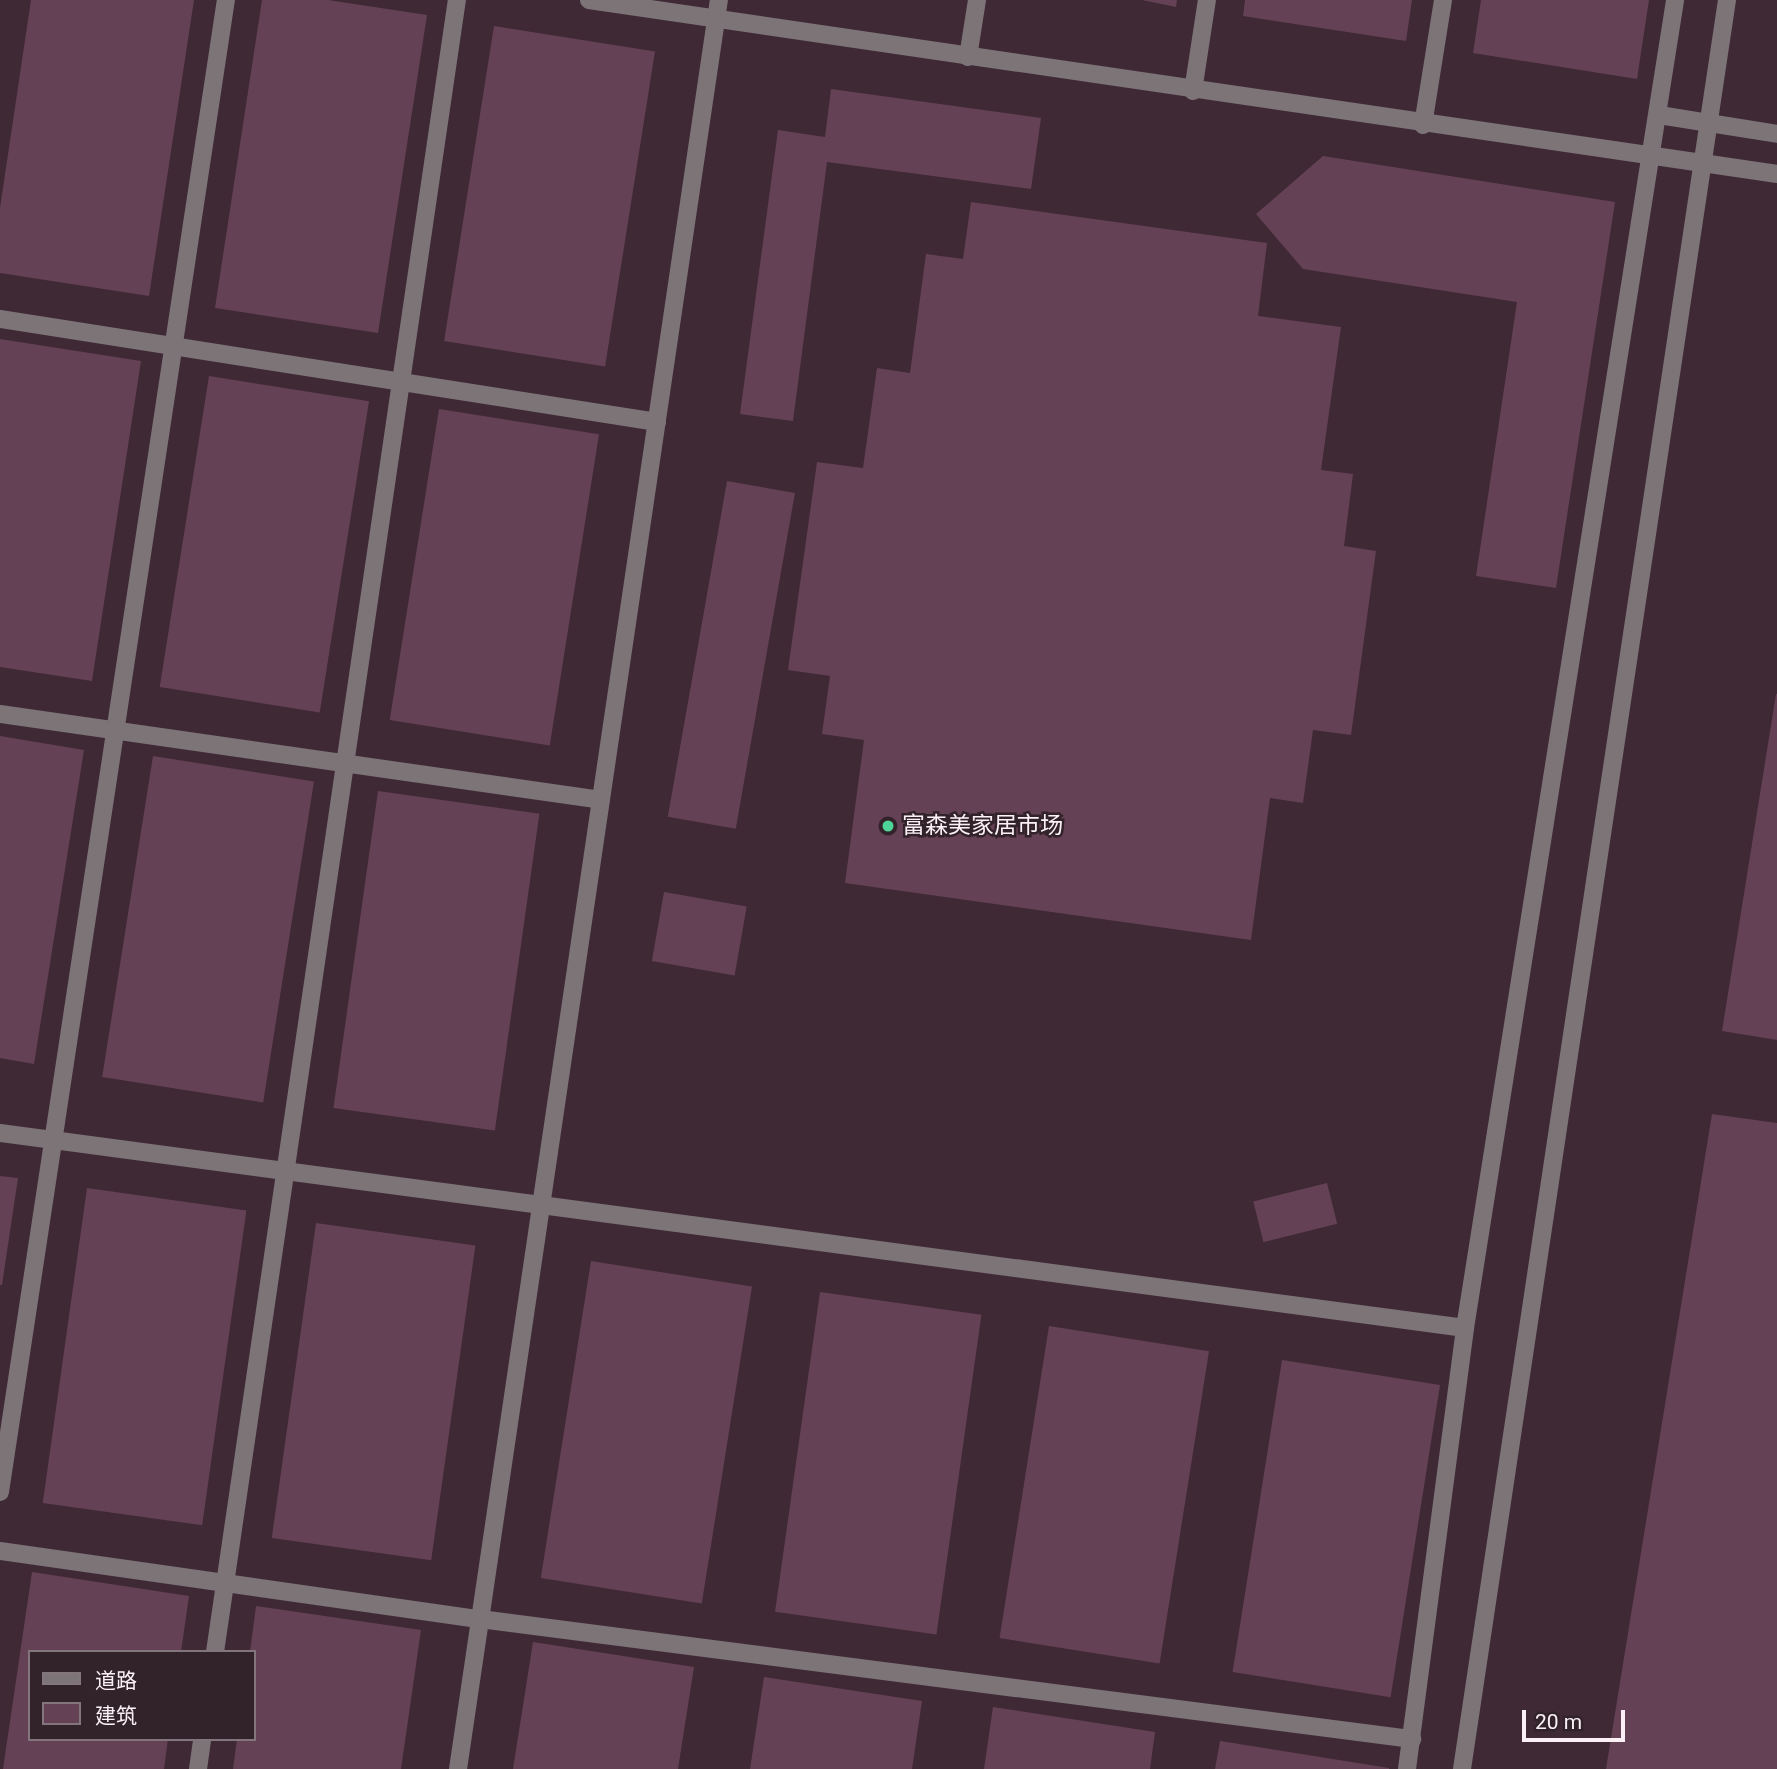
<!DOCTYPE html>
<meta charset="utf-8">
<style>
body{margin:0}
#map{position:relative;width:1777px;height:1769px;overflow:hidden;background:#32232b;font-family:Roboto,"Noto Sans SC",sans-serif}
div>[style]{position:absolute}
.built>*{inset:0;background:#3f2935}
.building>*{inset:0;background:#654155;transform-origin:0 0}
.minor>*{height:18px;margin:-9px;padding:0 9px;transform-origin:9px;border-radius:9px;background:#7d7478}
.dots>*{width:19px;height:19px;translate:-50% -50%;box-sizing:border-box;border:4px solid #32232b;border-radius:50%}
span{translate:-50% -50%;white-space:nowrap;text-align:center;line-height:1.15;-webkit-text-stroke:5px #32232b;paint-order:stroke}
.poi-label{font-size:23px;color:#faf0f5}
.left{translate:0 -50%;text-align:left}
.legend{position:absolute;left:28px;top:1650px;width:228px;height:91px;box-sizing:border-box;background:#32232b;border:2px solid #82757c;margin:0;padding:9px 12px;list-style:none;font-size:21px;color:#faf0f5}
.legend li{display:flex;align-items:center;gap:14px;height:35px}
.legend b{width:35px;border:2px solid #82757c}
.scale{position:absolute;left:1522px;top:1710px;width:103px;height:32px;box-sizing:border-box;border:4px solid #faf0f5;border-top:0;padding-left:9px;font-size:21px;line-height:24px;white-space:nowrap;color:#faf0f5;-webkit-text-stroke:5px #32232b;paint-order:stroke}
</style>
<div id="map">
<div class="built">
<div style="clip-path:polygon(evenodd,0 0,1777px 0,1777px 1769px,0 1769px,0 0,30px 1652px,254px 1652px,254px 1739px,30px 1739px,30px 1652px)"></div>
</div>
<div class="building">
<div style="clip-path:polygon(31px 0,194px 0,149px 296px,0 273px,0 208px)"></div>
<div style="clip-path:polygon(262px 0,328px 0,427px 15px,378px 333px,215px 308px)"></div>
<div style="clip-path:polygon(1142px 0,1177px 0,1176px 7px)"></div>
<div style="clip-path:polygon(1245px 0,1412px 0,1406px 41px,1243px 16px)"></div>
<div style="clip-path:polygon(1481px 0,1649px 0,1637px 79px,1473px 53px)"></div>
<div style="left:494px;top:26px;width:163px;height:319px;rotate:9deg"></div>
<div style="clip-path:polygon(831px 89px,1041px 118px,1031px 189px,827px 162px,793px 421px,740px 414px,778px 130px,825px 137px)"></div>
<div style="clip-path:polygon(1323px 156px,1615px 202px,1556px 588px,1476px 576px,1517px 302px,1303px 269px,1256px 214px)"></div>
<div style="clip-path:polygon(971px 202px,1267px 243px,1258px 316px,1341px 327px,1321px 470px,1353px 474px,1344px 546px,1376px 551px,1351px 735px,1313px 730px,1303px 803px,1270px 798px,1251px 940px,845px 883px,864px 740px,822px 734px,830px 676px,788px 670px,817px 462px,863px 468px,877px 368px,910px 373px,926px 254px,963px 259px)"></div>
<div style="clip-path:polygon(0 339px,141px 361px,92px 681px,0 667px)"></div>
<div style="left:209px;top:376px;width:162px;height:315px;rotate:9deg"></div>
<div style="left:439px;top:409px;width:162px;height:315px;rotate:9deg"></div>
<div style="left:727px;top:481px;width:69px;height:341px;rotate:10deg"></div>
<div style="clip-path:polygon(1776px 694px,1777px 694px,1777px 1040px,1722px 1031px)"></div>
<div style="clip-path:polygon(0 736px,84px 750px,34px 1064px,0 1058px)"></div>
<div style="left:153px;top:756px;width:163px;height:325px;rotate:9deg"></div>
<div style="left:378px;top:791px;width:163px;height:320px;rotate:8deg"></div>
<div style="left:664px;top:892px;width:84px;height:70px;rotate:10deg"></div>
<div style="clip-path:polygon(1712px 1114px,1777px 1123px,1777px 1769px,1606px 1769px)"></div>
<div style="clip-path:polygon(0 1176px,18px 1178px,2px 1285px,0 1285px)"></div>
<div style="left:1327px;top:1183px;width:42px;height:76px;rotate:76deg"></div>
<div style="left:87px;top:1188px;width:161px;height:318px;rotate:8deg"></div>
<div style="left:316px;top:1223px;width:161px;height:318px;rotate:8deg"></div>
<div style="left:591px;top:1261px;width:163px;height:321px;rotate:9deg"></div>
<div style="left:820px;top:1292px;width:163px;height:323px;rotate:8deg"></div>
<div style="left:1049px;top:1326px;width:162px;height:316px;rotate:9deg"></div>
<div style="left:1282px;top:1360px;width:160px;height:316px;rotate:9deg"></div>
<div style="clip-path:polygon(32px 1572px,189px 1596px,181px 1652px,30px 1652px,30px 1739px,168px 1739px,164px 1769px,3px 1769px)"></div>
<div style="clip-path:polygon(256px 1606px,421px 1630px,401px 1769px,233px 1769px,237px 1739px,254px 1739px,250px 1652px)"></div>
<div style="clip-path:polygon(533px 1642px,694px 1667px,678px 1769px,513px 1769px)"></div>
<div style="clip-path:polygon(764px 1677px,922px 1701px,912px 1769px,750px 1769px)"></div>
<div style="clip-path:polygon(993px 1707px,1155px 1732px,1150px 1769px,984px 1769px)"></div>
<div style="clip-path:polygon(1220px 1741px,1389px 1768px,1389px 1769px,1215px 1769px)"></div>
</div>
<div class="minor">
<div style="left:589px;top:0;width:1201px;rotate:8.33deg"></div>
<div style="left:968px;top:57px;width:58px;rotate:-81deg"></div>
<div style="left:1193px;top:91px;width:92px;rotate:-81.3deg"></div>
<div style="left:1659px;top:115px;width:120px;rotate:9.1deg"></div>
<div style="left:1423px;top:125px;width:127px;rotate:-80.9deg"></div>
<div style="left:0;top:319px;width:665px;rotate:8.91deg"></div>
<div style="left:0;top:714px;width:607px;rotate:8.14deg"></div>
<div style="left:0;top:1133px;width:1478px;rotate:7.58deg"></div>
<div style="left:0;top:1492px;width:1509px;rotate:-81.39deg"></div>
<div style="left:0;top:1551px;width:485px;rotate:8.1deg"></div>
<div style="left:480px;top:1619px;width:940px;rotate:7.34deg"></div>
<div style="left:215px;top:1652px;width:1670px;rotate:-81.67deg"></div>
<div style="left:198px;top:1769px;width:30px;rotate:-82deg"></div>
<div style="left:458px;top:1769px;width:1788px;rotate:-81.61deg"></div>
<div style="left:1407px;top:1769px;width:445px;rotate:-82.5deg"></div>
<div style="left:1465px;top:1328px;width:1345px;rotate:-81.01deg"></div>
<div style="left:1462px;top:1769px;width:1789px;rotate:-81.48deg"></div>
</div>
<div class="dots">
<div style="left:888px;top:826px;background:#4ed399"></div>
</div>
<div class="poi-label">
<span class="left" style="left:902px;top:826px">富森美家居市场</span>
</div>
<ul class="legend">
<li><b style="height:9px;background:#7d7478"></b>道路</li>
<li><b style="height:19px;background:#654155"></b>建筑</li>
</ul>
<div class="scale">20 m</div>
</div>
